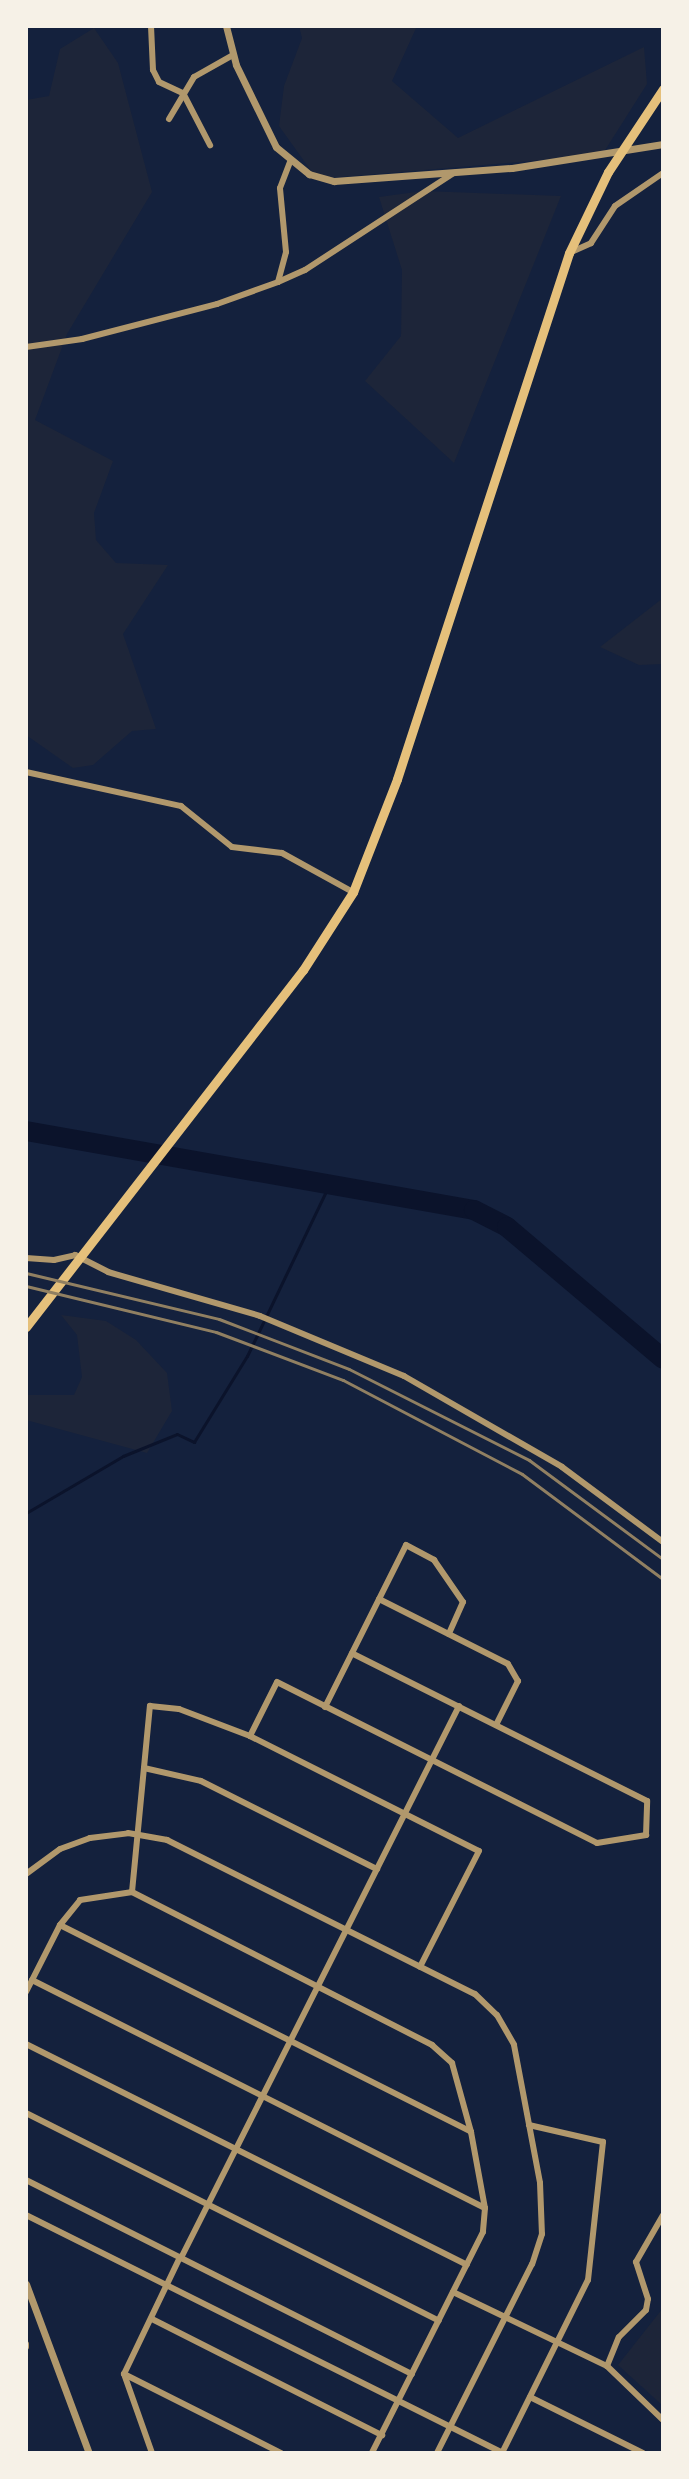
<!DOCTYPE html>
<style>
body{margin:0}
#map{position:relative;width:689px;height:2479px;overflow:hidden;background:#14213d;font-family:Literata,serif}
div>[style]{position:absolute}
.green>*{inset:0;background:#1d2539}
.stream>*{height:3px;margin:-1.5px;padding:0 1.5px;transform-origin:1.5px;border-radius:1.5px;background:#0b132b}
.river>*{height:20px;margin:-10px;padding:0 10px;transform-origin:10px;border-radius:10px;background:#0b132b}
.minor>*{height:6px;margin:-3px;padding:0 3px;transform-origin:3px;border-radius:3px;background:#b1986c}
.tertiary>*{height:7px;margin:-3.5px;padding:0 3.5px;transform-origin:3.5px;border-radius:3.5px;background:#b1986c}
.trunk>*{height:9px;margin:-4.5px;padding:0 4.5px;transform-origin:4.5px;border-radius:4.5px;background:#e5c07b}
.rail>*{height:3px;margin:-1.5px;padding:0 1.5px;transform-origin:1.5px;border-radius:1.5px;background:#918062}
span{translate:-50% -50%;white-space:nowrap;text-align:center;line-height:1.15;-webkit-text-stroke:6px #f6f1e7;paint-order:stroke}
.frame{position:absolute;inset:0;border:28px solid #f6f1e7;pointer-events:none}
</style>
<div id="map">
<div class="green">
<div style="clip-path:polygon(299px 26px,417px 26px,392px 81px,458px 138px,644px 47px,647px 84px,602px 155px,317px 179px,279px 126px,284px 86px,302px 38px)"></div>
<div style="clip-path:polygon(94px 28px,118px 63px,152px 192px,67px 334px,35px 420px,113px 461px,94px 513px,96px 540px,116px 563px,168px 565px,123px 634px,156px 729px,132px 731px,93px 765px,73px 768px,26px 735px,26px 100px,49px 96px,60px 49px)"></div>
<div style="clip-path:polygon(423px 191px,561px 196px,454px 463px,365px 381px,401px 336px,402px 270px,379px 197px)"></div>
<div style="clip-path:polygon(663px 598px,663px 664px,639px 665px,600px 647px)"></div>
<div style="clip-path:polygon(61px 1315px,106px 1321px,136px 1340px,167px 1373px,172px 1411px,147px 1453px,26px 1420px,26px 1395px,74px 1395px,82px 1377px,77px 1335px)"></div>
<div style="clip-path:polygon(663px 2308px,663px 2406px,618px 2365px)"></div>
</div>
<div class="stream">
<div style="left:26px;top:1513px;width:113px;rotate:-30.4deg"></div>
<div style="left:123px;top:1456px;width:58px;rotate:-22.2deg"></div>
<div style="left:177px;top:1434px;width:19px;rotate:25deg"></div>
<div style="left:194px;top:1442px;width:101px;rotate:-58.4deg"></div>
<div style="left:247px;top:1356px;width:194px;rotate:-64.4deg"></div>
</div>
<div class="river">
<div style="left:26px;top:1131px;width:455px;rotate:10deg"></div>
<div style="left:474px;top:1210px;width:37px;rotate:27deg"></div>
<div style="left:507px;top:1227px;width:204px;rotate:40.2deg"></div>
</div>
<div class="minor">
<div style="left:151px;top:26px;width:44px;rotate:87.4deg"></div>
<div style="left:153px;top:70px;width:13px;rotate:63deg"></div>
<div style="left:159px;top:82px;width:26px;rotate:25deg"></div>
<div style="left:183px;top:93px;width:59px;rotate:62.6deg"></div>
<div style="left:169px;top:119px;width:49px;rotate:-59.2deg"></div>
<div style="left:194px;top:77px;width:45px;rotate:-29.4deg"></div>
<div style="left:569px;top:253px;width:24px;rotate:-24deg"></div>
<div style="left:591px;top:243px;width:44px;rotate:-57deg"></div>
<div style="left:615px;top:206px;width:58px;rotate:-34.5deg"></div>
<div style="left:278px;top:282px;width:31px;rotate:-75deg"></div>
<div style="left:286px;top:252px;width:64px;rotate:-95.4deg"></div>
<div style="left:280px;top:188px;width:28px;rotate:-69deg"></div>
<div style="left:26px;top:347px;width:57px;rotate:-8.1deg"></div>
<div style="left:82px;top:339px;width:139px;rotate:-14.5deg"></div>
<div style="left:217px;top:304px;width:65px;rotate:-19.8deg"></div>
<div style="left:278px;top:282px;width:30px;rotate:-24deg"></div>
<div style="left:305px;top:270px;width:178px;rotate:-33.1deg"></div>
<div style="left:26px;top:772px;width:159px;rotate:12.4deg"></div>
<div style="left:181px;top:806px;width:65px;rotate:38.8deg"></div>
<div style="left:232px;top:847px;width:50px;rotate:6.8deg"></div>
<div style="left:282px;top:853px;width:81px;rotate:28.8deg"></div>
<div style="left:26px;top:1258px;width:28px;rotate:4deg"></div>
<div style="left:54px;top:1260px;width:22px;rotate:-13deg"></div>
<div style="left:75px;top:1255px;width:37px;rotate:27deg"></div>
<div style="left:108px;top:1272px;width:158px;rotate:16.1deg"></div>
<div style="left:260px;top:1316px;width:156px;rotate:22.6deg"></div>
<div style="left:404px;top:1376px;width:182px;rotate:29.9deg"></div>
<div style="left:562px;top:1467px;width:126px;rotate:36.6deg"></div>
<div style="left:379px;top:1599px;width:144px;rotate:26.7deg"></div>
<div style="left:508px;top:1664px;width:20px;rotate:60deg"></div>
<div style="left:518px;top:1681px;width:49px;rotate:116.6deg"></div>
<div style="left:325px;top:1707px;width:181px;rotate:-63.4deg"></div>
<div style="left:406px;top:1545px;width:32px;rotate:28deg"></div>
<div style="left:434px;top:1560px;width:51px;rotate:55.4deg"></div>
<div style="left:463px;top:1602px;width:35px;rotate:114deg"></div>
<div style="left:250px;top:1736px;width:60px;rotate:-63.4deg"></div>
<div style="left:277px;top:1682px;width:358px;rotate:26.7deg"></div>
<div style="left:597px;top:1843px;width:50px;rotate:-9.3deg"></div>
<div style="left:646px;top:1835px;width:34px;rotate:-88deg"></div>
<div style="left:647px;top:1801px;width:330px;rotate:-153.4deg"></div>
<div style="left:144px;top:1768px;width:58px;rotate:12.8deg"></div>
<div style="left:201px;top:1781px;width:197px;rotate:26.6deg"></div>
<div style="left:26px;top:1874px;width:42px;rotate:-36.3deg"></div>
<div style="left:60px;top:1849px;width:32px;rotate:-20deg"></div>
<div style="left:90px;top:1838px;width:38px;rotate:-7deg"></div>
<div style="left:128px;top:1833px;width:40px;rotate:10deg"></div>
<div style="left:167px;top:1840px;width:344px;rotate:26.6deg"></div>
<div style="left:475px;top:1994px;width:30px;rotate:44deg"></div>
<div style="left:497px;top:2015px;width:34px;rotate:60deg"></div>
<div style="left:514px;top:2045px;width:140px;rotate:79.3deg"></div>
<div style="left:540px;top:2183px;width:51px;rotate:87.8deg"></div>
<div style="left:542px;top:2234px;width:32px;rotate:108deg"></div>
<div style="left:532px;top:2264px;width:212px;rotate:116.7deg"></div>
<div style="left:132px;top:1892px;width:187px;rotate:-84.5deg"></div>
<div style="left:150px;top:1706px;width:29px;rotate:6deg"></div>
<div style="left:179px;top:1709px;width:76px;rotate:20.8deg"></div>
<div style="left:250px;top:1736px;width:256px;rotate:26.7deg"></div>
<div style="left:479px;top:1851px;width:130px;rotate:117deg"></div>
<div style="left:60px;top:1925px;width:460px;rotate:26.7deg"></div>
<div style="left:32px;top:1980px;width:507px;rotate:26.72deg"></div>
<div style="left:26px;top:1992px;width:75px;rotate:-63.1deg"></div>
<div style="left:60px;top:1925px;width:32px;rotate:-51deg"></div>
<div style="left:80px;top:1900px;width:53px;rotate:-8.7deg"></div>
<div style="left:132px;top:1892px;width:337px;rotate:27deg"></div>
<div style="left:432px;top:2045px;width:27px;rotate:42deg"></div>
<div style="left:452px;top:2063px;width:72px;rotate:74.6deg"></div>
<div style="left:471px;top:2132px;width:77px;rotate:79.6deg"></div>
<div style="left:485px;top:2208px;width:24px;rotate:95deg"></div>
<div style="left:483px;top:2232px;width:247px;rotate:116.7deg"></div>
<div style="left:26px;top:2044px;width:493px;rotate:26.6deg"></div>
<div style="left:26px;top:2113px;width:462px;rotate:26.7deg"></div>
<div style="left:26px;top:2180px;width:432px;rotate:26.7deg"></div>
<div style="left:26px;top:2215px;width:533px;rotate:26.52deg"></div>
<div style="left:181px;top:2258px;width:618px;rotate:-63.27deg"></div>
<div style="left:453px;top:2292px;width:171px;rotate:25.7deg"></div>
<div style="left:607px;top:2366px;width:31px;rotate:-68deg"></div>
<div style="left:619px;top:2337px;width:38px;rotate:-45deg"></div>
<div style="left:646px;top:2310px;width:11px;rotate:-80deg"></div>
<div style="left:648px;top:2299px;width:39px;rotate:-108deg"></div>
<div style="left:636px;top:2262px;width:54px;rotate:-60.1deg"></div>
<div style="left:152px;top:2319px;width:258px;rotate:26.8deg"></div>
<div style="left:26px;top:2344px;width:3px;rotate:90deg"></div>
<div style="left:607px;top:2366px;width:78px;rotate:44deg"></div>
<div style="left:124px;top:2374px;width:176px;rotate:26.7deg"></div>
<div style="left:530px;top:2397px;width:126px;rotate:26.4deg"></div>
<div style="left:152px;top:2453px;width:84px;rotate:-109.5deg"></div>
<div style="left:124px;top:2374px;width:130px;rotate:-64.4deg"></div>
<div style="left:502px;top:2453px;width:193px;rotate:-63.6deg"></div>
<div style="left:588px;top:2280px;width:139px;rotate:-83.8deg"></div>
<div style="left:603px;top:2142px;width:76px;rotate:-167.1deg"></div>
</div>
<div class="tertiary">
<div style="left:226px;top:26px;width:40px;rotate:75.6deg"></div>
<div style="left:236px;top:65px;width:91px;rotate:64deg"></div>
<div style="left:276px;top:147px;width:43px;rotate:39.3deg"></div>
<div style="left:309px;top:174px;width:26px;rotate:16deg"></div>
<div style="left:334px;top:181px;width:178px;rotate:-4.2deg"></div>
<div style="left:512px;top:168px;width:153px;rotate:-9deg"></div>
<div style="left:26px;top:2284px;width:180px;rotate:69.6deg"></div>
</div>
<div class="trunk">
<div style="left:26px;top:1327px;width:452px;rotate:-52.2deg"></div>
<div style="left:303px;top:970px;width:93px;rotate:-57.3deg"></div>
<div style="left:353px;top:892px;width:121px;rotate:-68.7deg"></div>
<div style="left:397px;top:779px;width:553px;rotate:-71.89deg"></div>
<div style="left:569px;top:253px;width:90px;rotate:-64.3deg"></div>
<div style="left:608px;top:172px;width:100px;rotate:-56.5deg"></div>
</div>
<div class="rail">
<div style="left:26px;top:1273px;width:198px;rotate:13.4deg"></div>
<div style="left:219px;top:1319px;width:139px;rotate:21deg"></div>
<div style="left:349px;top:1369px;width:202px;rotate:26.8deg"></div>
<div style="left:529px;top:1460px;width:167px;rotate:36.5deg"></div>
<div style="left:26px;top:1286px;width:195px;rotate:13.6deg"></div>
<div style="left:216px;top:1332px;width:136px;rotate:20.7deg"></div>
<div style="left:343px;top:1380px;width:202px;rotate:27.7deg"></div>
<div style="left:522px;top:1474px;width:176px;rotate:36.7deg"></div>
</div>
<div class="frame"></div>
</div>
